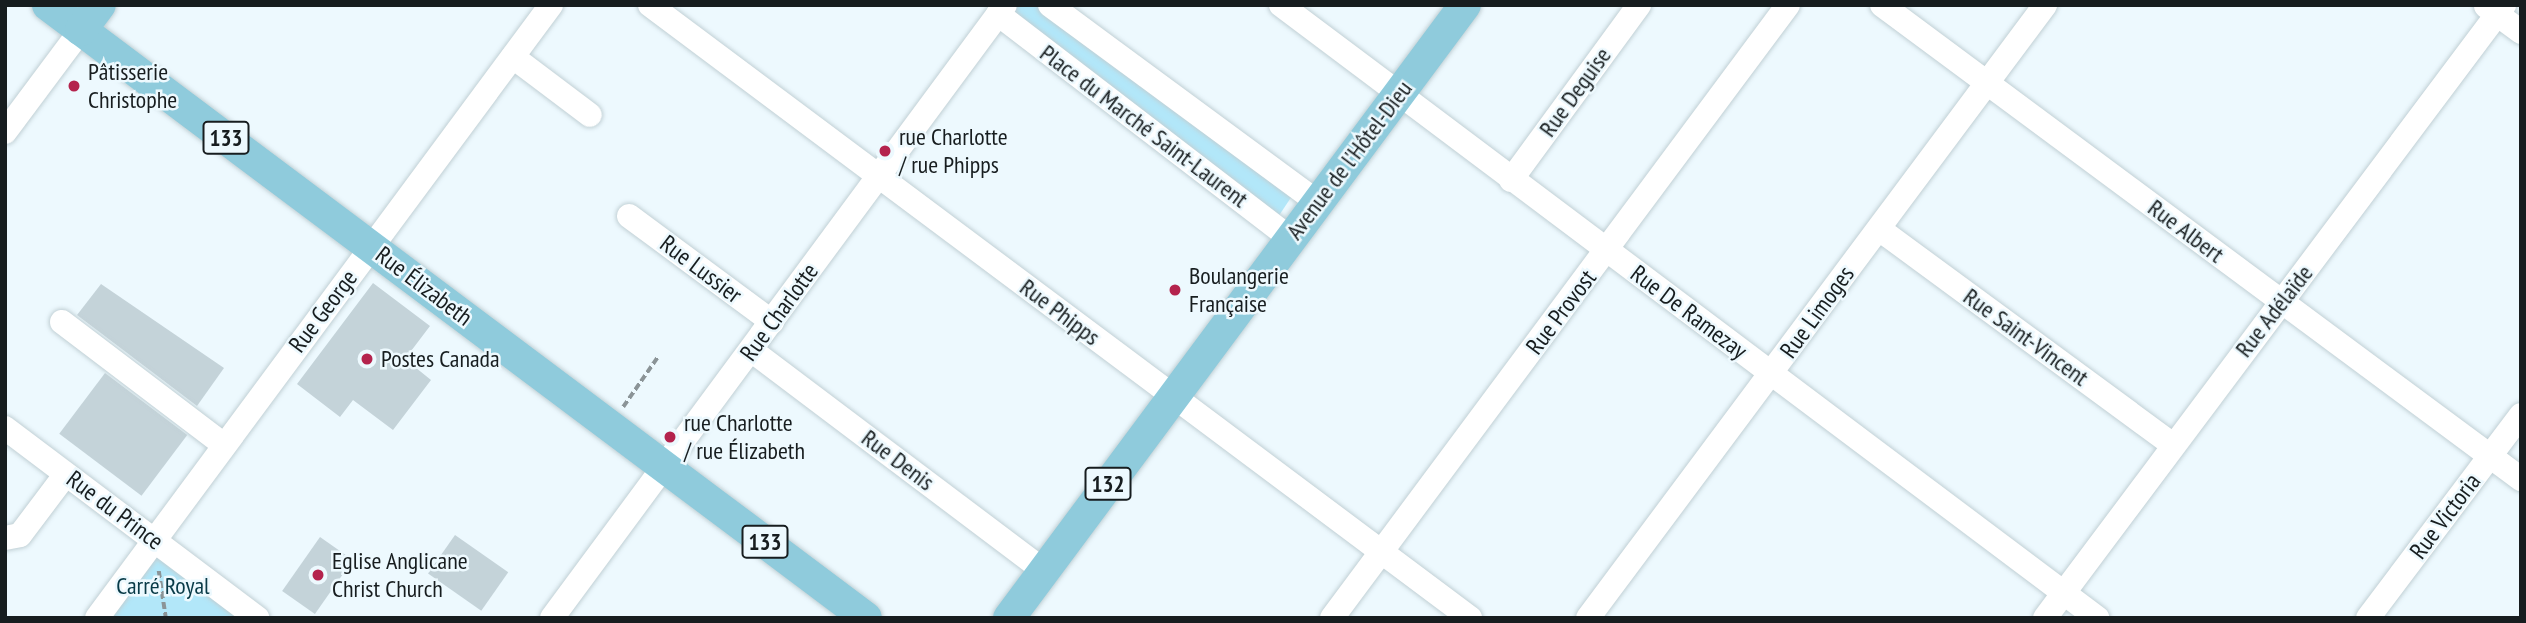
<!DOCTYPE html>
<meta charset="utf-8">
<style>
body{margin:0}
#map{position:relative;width:2526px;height:623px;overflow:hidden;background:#edf9fe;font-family:"PT Sans Narrow",sans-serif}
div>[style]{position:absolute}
.green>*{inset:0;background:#b2e7f9}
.building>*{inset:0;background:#c4d3d9;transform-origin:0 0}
.path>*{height:3.5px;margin-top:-1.75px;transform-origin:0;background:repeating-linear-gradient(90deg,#8b9497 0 7px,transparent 0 10.5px)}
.roads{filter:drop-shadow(0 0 2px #c1d0d5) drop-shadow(0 0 2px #c1d0d5)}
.minor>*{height:24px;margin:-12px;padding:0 12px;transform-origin:12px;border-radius:12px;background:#fff}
.major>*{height:32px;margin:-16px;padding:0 16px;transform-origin:16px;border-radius:16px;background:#8fcbdc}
.dots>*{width:19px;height:19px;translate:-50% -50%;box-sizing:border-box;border:4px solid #edf9fe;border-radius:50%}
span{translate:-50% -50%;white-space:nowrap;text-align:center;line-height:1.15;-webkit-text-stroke:5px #edf9fe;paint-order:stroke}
.shield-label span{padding:2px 5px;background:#edf9fe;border:2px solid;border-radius:5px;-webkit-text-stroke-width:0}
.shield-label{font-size:23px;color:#171d1f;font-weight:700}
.poi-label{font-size:24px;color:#171d1f}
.left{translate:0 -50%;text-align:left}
.street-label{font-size:24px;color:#171d1f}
.park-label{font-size:24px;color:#093b48}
.frame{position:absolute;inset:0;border:7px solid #171d1f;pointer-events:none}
</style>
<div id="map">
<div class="green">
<div style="clip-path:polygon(1000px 5px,1043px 5px,1294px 193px,1278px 217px)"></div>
<div style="clip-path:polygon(156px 542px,257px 618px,100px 618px)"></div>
</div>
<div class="building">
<div style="clip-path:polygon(373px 283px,430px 326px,405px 359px,431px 380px,393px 430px,353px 400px,340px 417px,297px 384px)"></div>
<div style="clip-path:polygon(101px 284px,224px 368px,197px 406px,77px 315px)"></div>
<div style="left:105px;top:373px;width:103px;height:76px;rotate:37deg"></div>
<div style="left:455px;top:535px;width:65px;height:47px;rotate:35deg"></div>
<div style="left:320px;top:537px;width:40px;height:66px;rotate:35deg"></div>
</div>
<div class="path">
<div style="left:623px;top:407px;width:60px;rotate:-55.2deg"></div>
<div style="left:159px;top:571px;width:48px;rotate:81.5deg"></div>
</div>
<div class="roads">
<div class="minor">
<div style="left:650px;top:5px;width:1024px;rotate:36.78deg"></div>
<div style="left:1050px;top:5px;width:332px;rotate:36.4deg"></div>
<div style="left:1281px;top:5px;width:1021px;rotate:36.91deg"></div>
<div style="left:1882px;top:5px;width:796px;rotate:36.57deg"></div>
<div style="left:2486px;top:6px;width:44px;rotate:36.6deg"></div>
<div style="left:998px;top:14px;width:368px;rotate:37.5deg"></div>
<div style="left:513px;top:57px;width:96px;rotate:37deg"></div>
<div style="left:5px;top:132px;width:127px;rotate:-53.3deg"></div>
<div style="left:1511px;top:180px;width:217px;rotate:-53.8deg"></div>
<div style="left:629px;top:216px;width:178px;rotate:36.5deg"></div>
<div style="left:1879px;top:229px;width:365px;rotate:36.3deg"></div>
<div style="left:62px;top:322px;width:203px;rotate:37.2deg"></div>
<div style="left:751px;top:350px;width:367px;rotate:37deg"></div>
<div style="left:5px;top:428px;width:316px;rotate:37deg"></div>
<div style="left:5px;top:538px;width:15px;rotate:-11deg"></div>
<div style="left:20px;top:535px;width:76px;rotate:-53deg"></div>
<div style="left:97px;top:618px;width:763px;rotate:-53.48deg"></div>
<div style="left:552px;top:618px;width:762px;rotate:-53.54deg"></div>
<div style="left:1332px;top:618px;width:764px;rotate:-53.36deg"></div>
<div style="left:1588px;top:618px;width:765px;rotate:-53.29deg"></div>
<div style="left:2045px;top:618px;width:766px;rotate:-53.17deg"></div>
<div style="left:2368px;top:618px;width:254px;rotate:-53deg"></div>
</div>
<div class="major">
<div style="left:48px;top:5px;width:1022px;rotate:36.85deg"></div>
<div style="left:81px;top:30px;width:31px;rotate:-53deg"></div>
<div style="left:1009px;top:618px;width:764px;rotate:-53.36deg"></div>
</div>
</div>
<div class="dots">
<div style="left:74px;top:86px;background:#b4234d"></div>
<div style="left:885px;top:151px;background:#b4234d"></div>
<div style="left:1175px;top:290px;background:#b4234d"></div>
<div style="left:367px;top:359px;background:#b4234d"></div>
<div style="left:670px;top:437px;background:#b4234d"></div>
<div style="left:318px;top:575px;background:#b4234d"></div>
</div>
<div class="shield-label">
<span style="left:226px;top:138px">133</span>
<span style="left:1108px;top:484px">132</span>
<span style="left:765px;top:542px">133</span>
</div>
<div class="poi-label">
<span class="left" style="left:88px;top:86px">Pâtisserie<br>Christophe</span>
<span class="left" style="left:899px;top:151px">rue Charlotte<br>/ rue Phipps</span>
<span class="left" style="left:1189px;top:290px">Boulangerie<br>Française</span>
<span class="left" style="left:381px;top:359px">Postes Canada</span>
<span class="left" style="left:684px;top:437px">rue Charlotte<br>/ rue Élizabeth</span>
<span class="left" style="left:332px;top:575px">Eglise Anglicane<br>Christ Church</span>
</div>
<div class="street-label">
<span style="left:1575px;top:92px;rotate:-54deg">Rue Deguise</span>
<span style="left:1144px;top:126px;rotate:37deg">Place du Marché Saint-Laurent</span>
<span style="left:1349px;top:160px;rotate:-53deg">Avenue de l'Hôtel-Dieu</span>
<span style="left:2186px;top:231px;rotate:37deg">Rue Albert</span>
<span style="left:701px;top:269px;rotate:37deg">Rue Lussier</span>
<span style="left:424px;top:286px;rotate:37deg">Rue Élizabeth</span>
<span style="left:323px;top:311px;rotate:-53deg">Rue George</span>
<span style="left:2274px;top:311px;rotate:-52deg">Rue Adélaïde</span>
<span style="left:779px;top:312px;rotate:-54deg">Rue Charlotte</span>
<span style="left:1060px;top:312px;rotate:37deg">Rue Phipps</span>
<span style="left:1561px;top:312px;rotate:-53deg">Rue Provost</span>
<span style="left:1689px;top:312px;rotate:37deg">Rue De Ramezay</span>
<span style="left:1817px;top:312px;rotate:-54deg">Rue Limoges</span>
<span style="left:2026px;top:337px;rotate:36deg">Rue Saint-Vincent</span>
<span style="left:898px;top:460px;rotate:37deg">Rue Denis</span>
<span style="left:115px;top:510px;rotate:37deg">Rue du Prince</span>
<span style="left:2445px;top:516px;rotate:-53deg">Rue Victoria</span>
</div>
<div class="park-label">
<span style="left:163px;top:586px">Carré Royal</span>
</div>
<div class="frame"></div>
</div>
